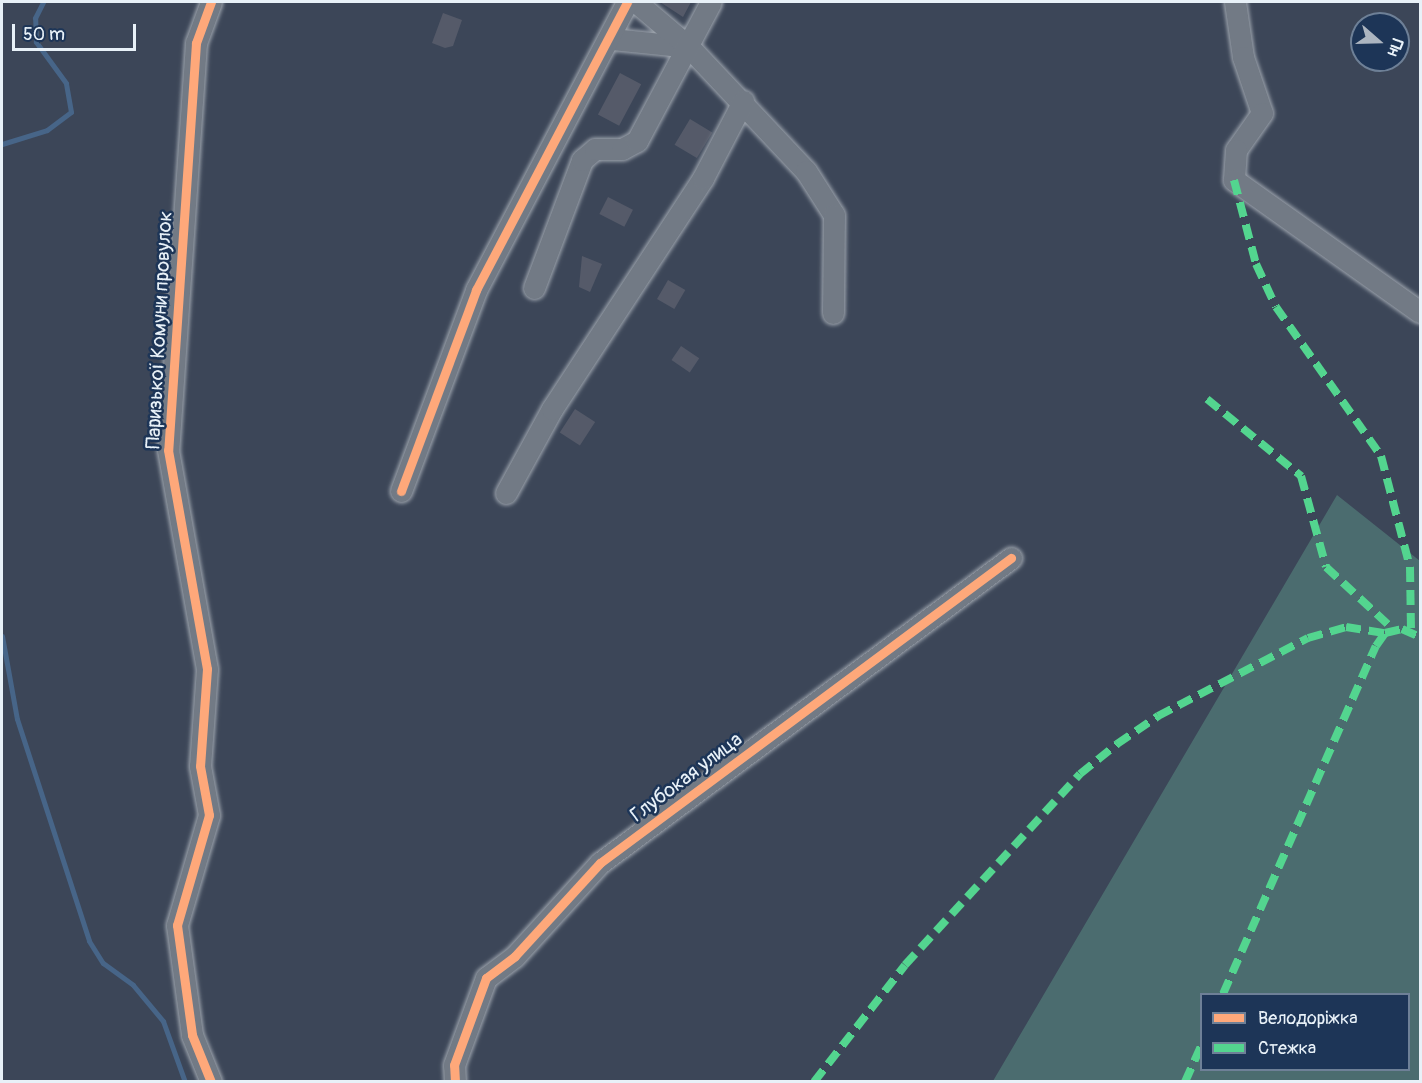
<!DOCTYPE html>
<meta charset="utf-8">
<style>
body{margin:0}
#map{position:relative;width:1422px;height:1083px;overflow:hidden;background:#3c4658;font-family:Pangolin,sans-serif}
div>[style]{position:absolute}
.green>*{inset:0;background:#4b6c6f}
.stream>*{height:5px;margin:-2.5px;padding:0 2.5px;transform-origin:2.5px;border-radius:2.5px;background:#476588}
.building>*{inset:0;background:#555a69;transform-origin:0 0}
.roads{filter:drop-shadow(0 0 2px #9da4ad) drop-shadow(0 0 2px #9da4ad)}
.minor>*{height:21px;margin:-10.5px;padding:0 10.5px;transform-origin:10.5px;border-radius:10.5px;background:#727a85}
.quiet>*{height:8px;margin-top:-4px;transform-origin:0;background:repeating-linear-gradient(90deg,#53d58f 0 15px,transparent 0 23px)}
.cycleway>*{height:9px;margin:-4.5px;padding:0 4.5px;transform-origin:4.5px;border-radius:4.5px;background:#fea87a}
span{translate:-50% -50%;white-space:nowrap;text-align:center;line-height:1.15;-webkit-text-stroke:5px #1d3557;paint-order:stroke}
.street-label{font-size:20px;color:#e8f1f8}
.frame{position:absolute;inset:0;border:3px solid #e8f1f8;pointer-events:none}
.legend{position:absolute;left:1200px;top:993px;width:210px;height:78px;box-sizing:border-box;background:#1d3557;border:2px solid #6e8097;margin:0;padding:8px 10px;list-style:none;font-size:18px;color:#e8f1f8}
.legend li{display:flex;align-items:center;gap:12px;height:30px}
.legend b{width:30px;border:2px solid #6e8097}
.north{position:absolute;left:1350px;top:12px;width:60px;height:60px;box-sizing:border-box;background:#1d3557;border:2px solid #6e8097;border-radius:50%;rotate:110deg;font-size:16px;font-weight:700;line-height:24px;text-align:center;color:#e8f1f8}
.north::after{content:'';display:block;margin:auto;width:21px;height:27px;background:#acb5c0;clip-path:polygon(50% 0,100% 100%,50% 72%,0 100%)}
.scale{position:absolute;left:12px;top:24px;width:124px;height:27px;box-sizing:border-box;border:3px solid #e8f1f8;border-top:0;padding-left:8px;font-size:18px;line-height:21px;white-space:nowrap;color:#e8f1f8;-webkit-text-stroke:4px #1d3557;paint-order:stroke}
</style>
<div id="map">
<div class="green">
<div style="clip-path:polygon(evenodd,1337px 495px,1420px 561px,1420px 1081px,993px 1081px,1337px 495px,1202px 994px,1408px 994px,1408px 1070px,1202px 1070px,1202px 994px)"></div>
</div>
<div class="stream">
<div style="left:2px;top:144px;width:47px;rotate:-17.3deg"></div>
<div style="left:47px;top:130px;width:30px;rotate:-37deg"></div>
<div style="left:71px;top:112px;width:29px;rotate:-100deg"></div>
<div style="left:66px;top:83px;width:51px;rotate:-126.2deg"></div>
<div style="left:36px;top:42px;width:24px;rotate:-92deg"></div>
<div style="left:35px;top:18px;width:18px;rotate:-63deg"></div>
<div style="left:2px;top:636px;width:84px;rotate:79.8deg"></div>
<div style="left:17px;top:719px;width:233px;rotate:72deg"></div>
<div style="left:89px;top:941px;width:26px;rotate:58deg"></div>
<div style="left:103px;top:963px;width:37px;rotate:36deg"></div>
<div style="left:133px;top:985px;width:47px;rotate:50.2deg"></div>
<div style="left:163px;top:1021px;width:65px;rotate:70.2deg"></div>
</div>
<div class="building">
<div style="clip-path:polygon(660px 2px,691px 2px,683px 17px)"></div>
<div style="clip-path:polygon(443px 13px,462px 20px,453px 46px,445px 48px,432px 43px)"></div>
<div style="left:620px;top:73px;width:24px;height:47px;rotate:28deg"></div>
<div style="left:690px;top:119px;width:26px;height:30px;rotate:31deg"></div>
<div style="left:608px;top:197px;width:28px;height:19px;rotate:27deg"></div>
<div style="clip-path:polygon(582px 256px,602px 264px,590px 292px,579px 287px)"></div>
<div style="left:668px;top:280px;width:20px;height:22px;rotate:30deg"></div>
<div style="left:681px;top:346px;width:22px;height:17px;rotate:34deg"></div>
<div style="left:575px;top:409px;width:24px;height:28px;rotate:33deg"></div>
</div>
<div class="roads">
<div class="minor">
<div style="left:211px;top:2px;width:44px;rotate:110.1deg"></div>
<div style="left:196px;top:43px;width:408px;rotate:93.9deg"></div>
<div style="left:168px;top:450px;width:222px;rotate:79.9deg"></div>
<div style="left:207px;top:669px;width:97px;rotate:94.1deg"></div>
<div style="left:200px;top:766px;width:50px;rotate:79.6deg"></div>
<div style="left:209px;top:815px;width:115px;rotate:106.2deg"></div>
<div style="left:177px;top:925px;width:111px;rotate:82.2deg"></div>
<div style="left:192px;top:1035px;width:51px;rotate:68deg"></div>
<div style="left:1235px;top:2px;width:56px;rotate:81.7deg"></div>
<div style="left:1243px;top:57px;width:59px;rotate:71.3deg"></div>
<div style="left:1262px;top:113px;width:45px;rotate:125.1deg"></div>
<div style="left:1236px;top:150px;width:30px;rotate:94deg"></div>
<div style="left:1234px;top:180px;width:228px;rotate:35.4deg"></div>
<div style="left:612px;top:39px;width:77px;rotate:5.9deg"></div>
<div style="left:689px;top:47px;width:70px;rotate:-139.7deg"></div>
<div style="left:689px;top:47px;width:170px;rotate:46.7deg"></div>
<div style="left:806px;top:171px;width:52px;rotate:57.5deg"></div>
<div style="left:834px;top:215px;width:98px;rotate:90.6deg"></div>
<div style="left:534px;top:288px;width:137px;rotate:-69.4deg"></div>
<div style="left:582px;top:160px;width:17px;rotate:-40deg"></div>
<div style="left:595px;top:149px;width:27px"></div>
<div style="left:622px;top:149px;width:17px;rotate:-28deg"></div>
<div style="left:637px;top:141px;width:157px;rotate:-62deg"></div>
<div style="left:401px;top:491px;width:215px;rotate:-69.5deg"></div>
<div style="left:476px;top:290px;width:325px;rotate:-62.3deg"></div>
<div style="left:506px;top:493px;width:96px;rotate:-61.3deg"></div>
<div style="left:552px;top:409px;width:276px;rotate:-56.8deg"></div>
<div style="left:703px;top:178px;width:87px;rotate:-62.5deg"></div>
<div style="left:455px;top:1082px;width:17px;rotate:-93deg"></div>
<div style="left:454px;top:1065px;width:93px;rotate:-69.8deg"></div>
<div style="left:486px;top:978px;width:36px;rotate:-37deg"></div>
<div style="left:515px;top:956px;width:126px;rotate:-47.6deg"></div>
<div style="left:600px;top:863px;width:512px;rotate:-36.58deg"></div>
</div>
</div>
<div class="quiet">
<div style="left:1234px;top:180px;width:87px;rotate:75.3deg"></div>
<div style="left:1256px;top:264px;width:47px;rotate:65.1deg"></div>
<div style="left:1276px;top:307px;width:182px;rotate:54.8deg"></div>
<div style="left:1381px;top:456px;width:115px;rotate:75.4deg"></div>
<div style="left:1410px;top:567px;width:66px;rotate:89.1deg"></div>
<div style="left:1207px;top:399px;width:122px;rotate:39.3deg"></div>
<div style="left:1301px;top:476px;width:94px;rotate:74.6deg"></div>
<div style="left:1326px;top:567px;width:94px;rotate:42.8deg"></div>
<div style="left:1223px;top:994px;width:380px;rotate:-66.3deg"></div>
<div style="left:1376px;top:646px;width:16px;rotate:-55deg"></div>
<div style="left:1385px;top:633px;width:17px;rotate:-13deg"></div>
<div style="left:1402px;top:629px;width:20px;rotate:24deg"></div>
<div style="left:814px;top:1082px;width:148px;rotate:-52.1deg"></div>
<div style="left:905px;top:965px;width:259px;rotate:-47.5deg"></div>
<div style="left:1080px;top:774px;width:48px;rotate:-39deg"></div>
<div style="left:1117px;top:744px;width:50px;rotate:-34.3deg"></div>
<div style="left:1158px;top:716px;width:169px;rotate:-27.5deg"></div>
<div style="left:1308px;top:638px;width:40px;rotate:-16deg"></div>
<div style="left:1346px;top:627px;width:39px;rotate:9deg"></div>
<div style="left:1185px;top:1082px;width:42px;rotate:-65.9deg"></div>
</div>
<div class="cycleway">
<div style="left:211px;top:2px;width:44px;rotate:110.1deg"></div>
<div style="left:196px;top:43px;width:408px;rotate:93.9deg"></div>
<div style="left:168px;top:450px;width:222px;rotate:79.9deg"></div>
<div style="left:207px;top:669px;width:97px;rotate:94.1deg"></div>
<div style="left:200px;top:766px;width:50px;rotate:79.6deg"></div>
<div style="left:209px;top:815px;width:115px;rotate:106.2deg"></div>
<div style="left:177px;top:925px;width:111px;rotate:82.2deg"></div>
<div style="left:192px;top:1035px;width:51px;rotate:68deg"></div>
<div style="left:401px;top:491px;width:215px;rotate:-69.5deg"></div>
<div style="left:476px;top:290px;width:325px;rotate:-62.3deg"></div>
<div style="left:455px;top:1082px;width:17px;rotate:-93deg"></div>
<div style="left:454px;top:1065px;width:93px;rotate:-69.8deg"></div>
<div style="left:486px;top:978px;width:36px;rotate:-37deg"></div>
<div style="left:515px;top:956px;width:126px;rotate:-47.6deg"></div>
<div style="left:600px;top:863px;width:512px;rotate:-36.58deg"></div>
</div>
<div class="street-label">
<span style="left:159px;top:330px;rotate:-87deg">Паризької Комуни провулок</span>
<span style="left:686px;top:777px;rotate:-37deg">Глубокая улица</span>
</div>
<div class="frame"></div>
<ul class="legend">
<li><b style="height:8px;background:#fea87a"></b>Велодоріжка</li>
<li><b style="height:8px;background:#53d58f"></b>Стежка</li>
</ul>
<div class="north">Пн</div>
<div class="scale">50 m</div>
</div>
